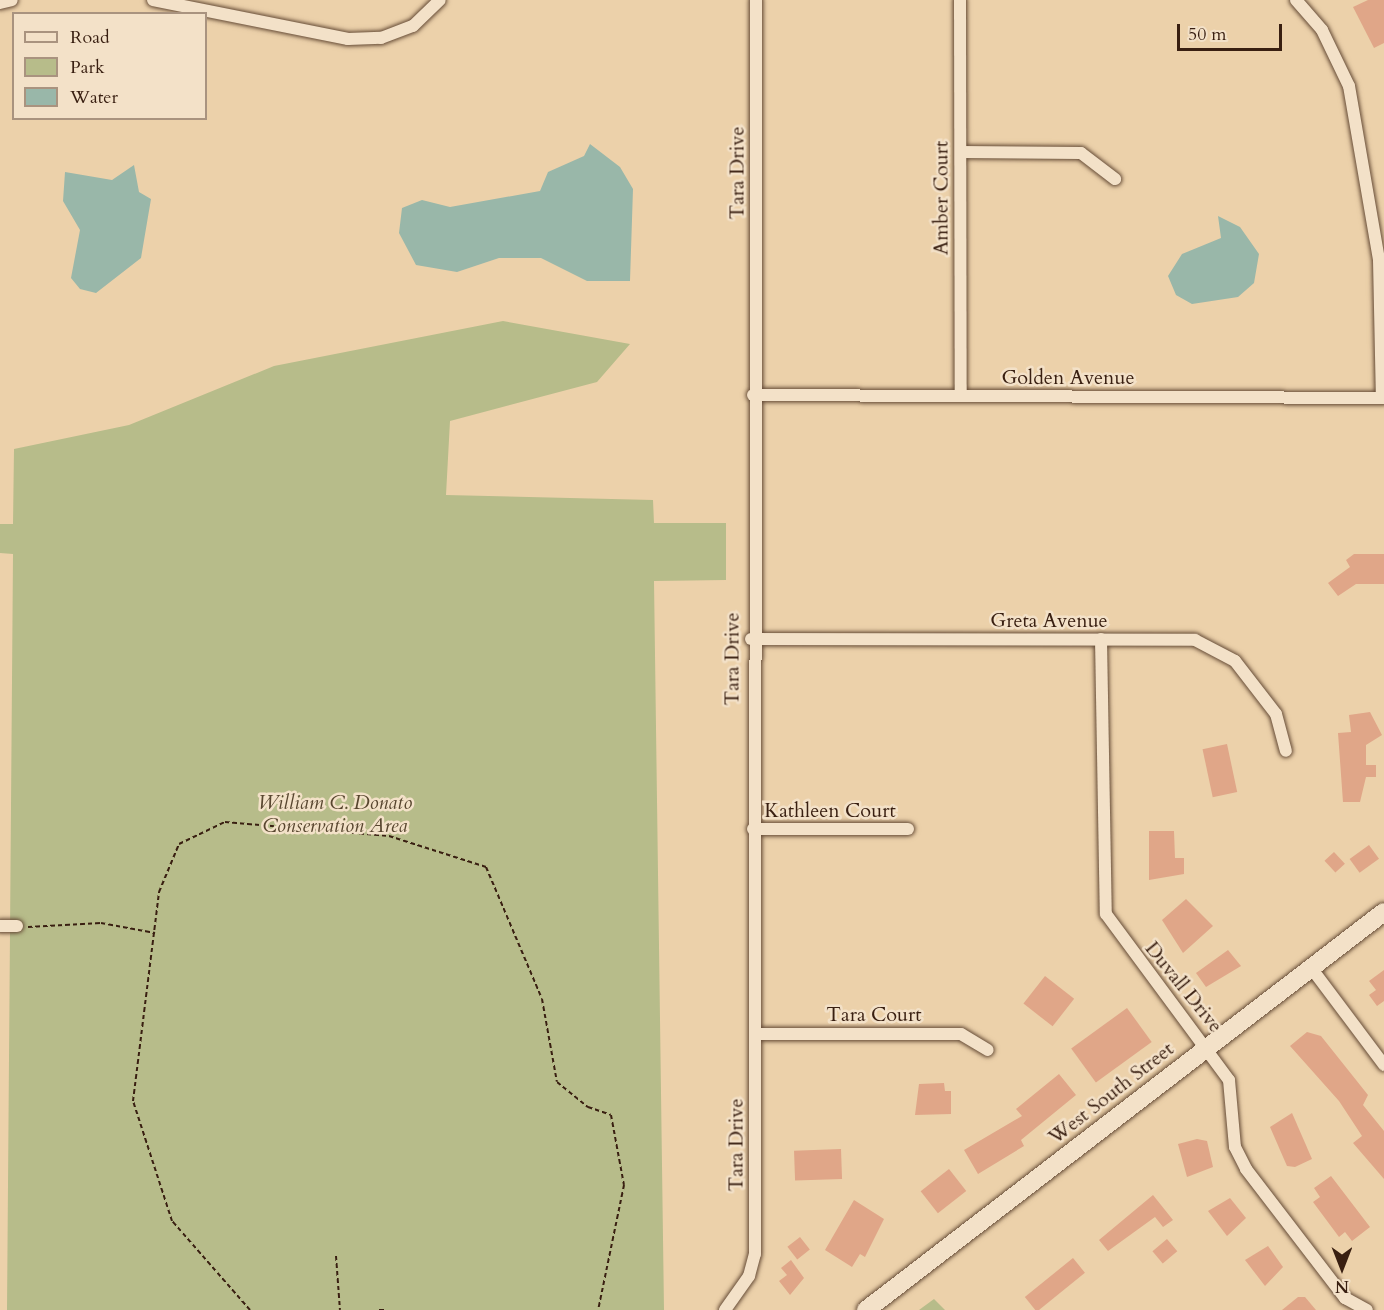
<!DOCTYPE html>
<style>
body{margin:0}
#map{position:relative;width:1384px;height:1310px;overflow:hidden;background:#ecd1aa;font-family:Cardo,serif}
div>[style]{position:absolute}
.green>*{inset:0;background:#b7bc8a}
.water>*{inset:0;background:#99b7a9}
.building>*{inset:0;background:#e0a688;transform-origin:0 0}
.path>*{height:2px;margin-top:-1px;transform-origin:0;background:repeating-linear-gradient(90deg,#391f11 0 4.5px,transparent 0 7.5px)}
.roads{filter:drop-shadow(0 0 2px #664c37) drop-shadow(0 0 2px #664c37)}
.street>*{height:12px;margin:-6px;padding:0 6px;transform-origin:6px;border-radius:6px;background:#f3e1c8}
.secondary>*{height:18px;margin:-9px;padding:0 9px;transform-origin:9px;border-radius:9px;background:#f3e1c8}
span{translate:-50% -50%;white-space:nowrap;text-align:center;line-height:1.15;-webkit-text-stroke:5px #f3e1c8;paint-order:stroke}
.street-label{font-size:20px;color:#391f11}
.park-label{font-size:20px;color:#58462f;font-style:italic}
.legend{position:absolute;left:12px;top:12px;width:195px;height:108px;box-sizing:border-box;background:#f3e1c8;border:2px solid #a9937f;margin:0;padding:8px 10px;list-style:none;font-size:18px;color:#391f11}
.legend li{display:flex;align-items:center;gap:12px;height:30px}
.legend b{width:30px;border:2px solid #a9937f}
.north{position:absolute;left:1312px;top:1238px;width:60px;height:60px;-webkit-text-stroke:4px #f3e1c8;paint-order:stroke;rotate:180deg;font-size:16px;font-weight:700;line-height:24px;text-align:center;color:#391f11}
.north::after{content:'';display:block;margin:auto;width:21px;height:27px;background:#391f11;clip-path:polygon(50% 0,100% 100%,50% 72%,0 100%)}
.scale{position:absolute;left:1177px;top:24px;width:105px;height:27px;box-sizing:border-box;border:3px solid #391f11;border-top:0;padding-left:8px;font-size:18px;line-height:21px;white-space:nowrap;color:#391f11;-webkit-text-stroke:4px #f3e1c8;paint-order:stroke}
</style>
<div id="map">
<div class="green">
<div style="clip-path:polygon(503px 321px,630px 344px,597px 382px,450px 421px,446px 495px,653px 500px,654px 523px,726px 523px,726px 580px,654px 581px,664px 1310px,7px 1310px,13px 554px,0 553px,0 524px,13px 524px,14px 449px,129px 425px,274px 366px)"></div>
<div style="clip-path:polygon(934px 1299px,945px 1310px,919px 1310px)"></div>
</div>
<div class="water">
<div style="clip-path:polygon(590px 144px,620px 167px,633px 189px,630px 281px,587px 281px,541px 258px,499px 258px,457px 272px,416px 265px,399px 233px,402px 208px,422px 200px,450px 207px,540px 191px,548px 172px,584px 156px)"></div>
<div style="clip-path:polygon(134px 165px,139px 192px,151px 199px,141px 258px,96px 293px,80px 289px,71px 278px,80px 230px,63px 201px,65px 172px,112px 180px)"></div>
<div style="clip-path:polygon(1218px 216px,1240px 227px,1259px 254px,1254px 283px,1238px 297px,1192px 304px,1176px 295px,1168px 276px,1182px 254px,1221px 238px)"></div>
</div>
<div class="building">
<div style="clip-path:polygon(1368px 0,1384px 0,1384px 43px,1374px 48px,1353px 7px)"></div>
<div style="clip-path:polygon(1354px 554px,1384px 554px,1384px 584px,1356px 584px,1338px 596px,1328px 583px,1350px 567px,1346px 560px)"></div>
<div style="clip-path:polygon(1370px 712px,1382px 735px,1366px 745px,1366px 765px,1376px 765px,1376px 777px,1366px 777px,1360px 802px,1343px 802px,1338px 733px,1351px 732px,1349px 715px)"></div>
<div style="left:1227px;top:744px;width:49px;height:25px;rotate:78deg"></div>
<div style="clip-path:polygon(1149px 831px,1174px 831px,1175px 858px,1184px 858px,1184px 874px,1149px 880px)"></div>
<div style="left:1369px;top:845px;width:17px;height:24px;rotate:54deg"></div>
<div style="left:1334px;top:852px;width:16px;height:13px;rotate:47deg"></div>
<div style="clip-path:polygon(1186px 899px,1213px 926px,1183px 953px,1162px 920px)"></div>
<div style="clip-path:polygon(1228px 950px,1241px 966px,1206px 987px,1196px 973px)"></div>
<div style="clip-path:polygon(1384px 970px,1384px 1001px,1377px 1006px,1369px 995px,1376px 990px,1369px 981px)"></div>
<div style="left:1045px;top:976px;width:37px;height:35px;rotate:38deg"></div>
<div style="left:1127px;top:1008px;width:42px;height:69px;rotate:54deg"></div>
<div style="clip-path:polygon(1307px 1032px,1321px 1036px,1368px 1095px,1363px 1105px,1384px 1131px,1384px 1179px,1353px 1143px,1362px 1136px,1339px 1101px,1290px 1046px)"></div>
<div style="clip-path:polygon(1059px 1074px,1076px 1095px,1021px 1140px,1024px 1146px,978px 1174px,964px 1150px,1022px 1116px,1016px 1109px)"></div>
<div style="clip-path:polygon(944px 1083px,945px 1091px,951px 1091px,951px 1114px,915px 1115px,919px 1084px)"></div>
<div style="clip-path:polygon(1292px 1113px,1312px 1159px,1295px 1167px,1287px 1166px,1270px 1127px)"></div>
<div style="clip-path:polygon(1197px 1139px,1207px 1141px,1213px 1167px,1187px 1177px,1178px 1144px)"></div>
<div style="left:841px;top:1149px;width:30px;height:47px;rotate:88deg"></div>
<div style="left:949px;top:1169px;width:28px;height:36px;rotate:52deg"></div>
<div style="clip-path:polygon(1331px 1176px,1370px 1227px,1352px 1241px,1345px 1232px,1339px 1237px,1313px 1202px,1320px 1197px,1314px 1188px)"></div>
<div style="clip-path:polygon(1153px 1195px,1173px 1220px,1163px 1227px,1155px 1217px,1108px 1251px,1099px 1240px)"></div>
<div style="clip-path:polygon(1230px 1198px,1246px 1218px,1227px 1236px,1208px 1211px)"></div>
<div style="clip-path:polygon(854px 1200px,884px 1219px,865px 1257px,860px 1254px,852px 1267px,825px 1250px)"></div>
<div style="left:800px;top:1237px;width:16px;height:16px;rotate:52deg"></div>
<div style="left:1167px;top:1239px;width:16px;height:19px;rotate:50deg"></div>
<div style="clip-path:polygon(1268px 1246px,1283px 1267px,1265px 1286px,1245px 1260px)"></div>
<div style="left:1073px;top:1258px;width:19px;height:62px;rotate:51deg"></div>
<div style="clip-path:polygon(791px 1260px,804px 1278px,790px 1295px,779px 1281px,787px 1275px,781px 1268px)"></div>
<div style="clip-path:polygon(1298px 1297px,1305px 1297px,1316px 1310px,1282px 1310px)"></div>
</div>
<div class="path">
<div style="left:28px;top:927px;width:73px;rotate:-3.1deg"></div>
<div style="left:101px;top:923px;width:55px;rotate:10.5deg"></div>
<div style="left:336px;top:1256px;width:54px;rotate:85.8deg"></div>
<div style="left:250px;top:1310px;width:118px;rotate:-131.2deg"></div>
<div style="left:172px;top:1221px;width:126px;rotate:-108deg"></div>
<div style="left:133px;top:1101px;width:211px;rotate:-82.9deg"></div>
<div style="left:159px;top:892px;width:52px;rotate:-67.4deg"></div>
<div style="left:179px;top:844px;width:51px;rotate:-25.6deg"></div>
<div style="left:225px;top:822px;width:165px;rotate:4.9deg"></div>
<div style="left:389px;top:836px;width:102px;rotate:17.7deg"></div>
<div style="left:486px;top:867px;width:143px;rotate:67deg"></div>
<div style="left:542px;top:999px;width:84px;rotate:79.8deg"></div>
<div style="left:557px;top:1082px;width:40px;rotate:39deg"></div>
<div style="left:588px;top:1107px;width:24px;rotate:19deg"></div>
<div style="left:611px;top:1115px;width:71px;rotate:79.5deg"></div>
<div style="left:624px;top:1185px;width:128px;rotate:101.7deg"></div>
<div style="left:379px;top:1310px;width:5px"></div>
</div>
<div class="roads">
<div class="street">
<div style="left:153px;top:0;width:199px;rotate:11.3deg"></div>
<div style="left:348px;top:39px;width:33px;rotate:-2deg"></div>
<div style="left:381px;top:38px;width:34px;rotate:-21deg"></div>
<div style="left:413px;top:26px;width:37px;rotate:-44deg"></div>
<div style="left:960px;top:0;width:396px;rotate:89.9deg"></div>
<div style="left:1296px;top:0;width:40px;rotate:49deg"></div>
<div style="left:1322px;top:30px;width:62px;rotate:64.3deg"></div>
<div style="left:1349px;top:86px;width:177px;rotate:80.2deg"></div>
<div style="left:1379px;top:260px;width:138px;rotate:88.8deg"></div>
<div style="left:0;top:3px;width:12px;rotate:-14deg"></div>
<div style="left:961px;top:152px;width:120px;rotate:0.5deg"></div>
<div style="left:1081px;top:153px;width:43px;rotate:37.4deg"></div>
<div style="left:753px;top:395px;width:631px;rotate:0.27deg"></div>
<div style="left:751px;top:639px;width:444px;rotate:0.1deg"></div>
<div style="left:1195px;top:640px;width:45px;rotate:27.7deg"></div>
<div style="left:1235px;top:661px;width:67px;rotate:52.3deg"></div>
<div style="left:1276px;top:714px;width:38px;rotate:75deg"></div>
<div style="left:1101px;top:639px;width:275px;rotate:89deg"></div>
<div style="left:1106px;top:914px;width:207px;rotate:53.5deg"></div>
<div style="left:1229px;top:1080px;width:67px;rotate:84.9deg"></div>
<div style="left:1235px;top:1147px;width:25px;rotate:63deg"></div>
<div style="left:1246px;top:1169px;width:163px;rotate:52.5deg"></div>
<div style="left:1345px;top:1298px;width:25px;rotate:29deg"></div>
<div style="left:753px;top:829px;width:155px"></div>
<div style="left:0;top:926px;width:17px"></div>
<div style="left:1312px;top:969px;width:120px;rotate:53.1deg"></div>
<div style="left:755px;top:1034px;width:206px"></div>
<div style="left:961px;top:1034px;width:31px;rotate:31deg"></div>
<div style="left:725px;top:1310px;width:42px;rotate:-54.8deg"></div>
<div style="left:749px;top:1276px;width:23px;rotate:-75deg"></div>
<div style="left:755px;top:1254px;width:1254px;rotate:-89.95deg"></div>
</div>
<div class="secondary">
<div style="left:866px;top:1310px;width:653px;rotate:-37.54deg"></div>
</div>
</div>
<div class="street-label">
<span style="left:737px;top:173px;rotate:-90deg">Tara Drive</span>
<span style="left:941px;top:198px;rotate:-90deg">Amber Court</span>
<span style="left:1068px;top:377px">Golden Avenue</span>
<span style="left:1049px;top:620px">Greta Avenue</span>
<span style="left:732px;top:659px;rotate:-90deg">Tara Drive</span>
<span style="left:830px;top:810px">Kathleen Court</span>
<span style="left:1184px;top:987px;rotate:51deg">Duvall Drive</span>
<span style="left:874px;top:1014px">Tara Court</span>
<span style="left:1111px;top:1093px;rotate:-38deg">West South Street</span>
<span style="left:736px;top:1145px;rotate:-90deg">Tara Drive</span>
</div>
<div class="park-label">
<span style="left:335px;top:814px">William C. Donato<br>Conservation Area</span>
</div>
<ul class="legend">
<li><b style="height:8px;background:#f3e1c8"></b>Road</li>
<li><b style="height:16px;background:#b7bc8a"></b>Park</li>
<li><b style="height:16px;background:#99b7a9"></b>Water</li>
</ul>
<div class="north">N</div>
<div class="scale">50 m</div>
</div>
